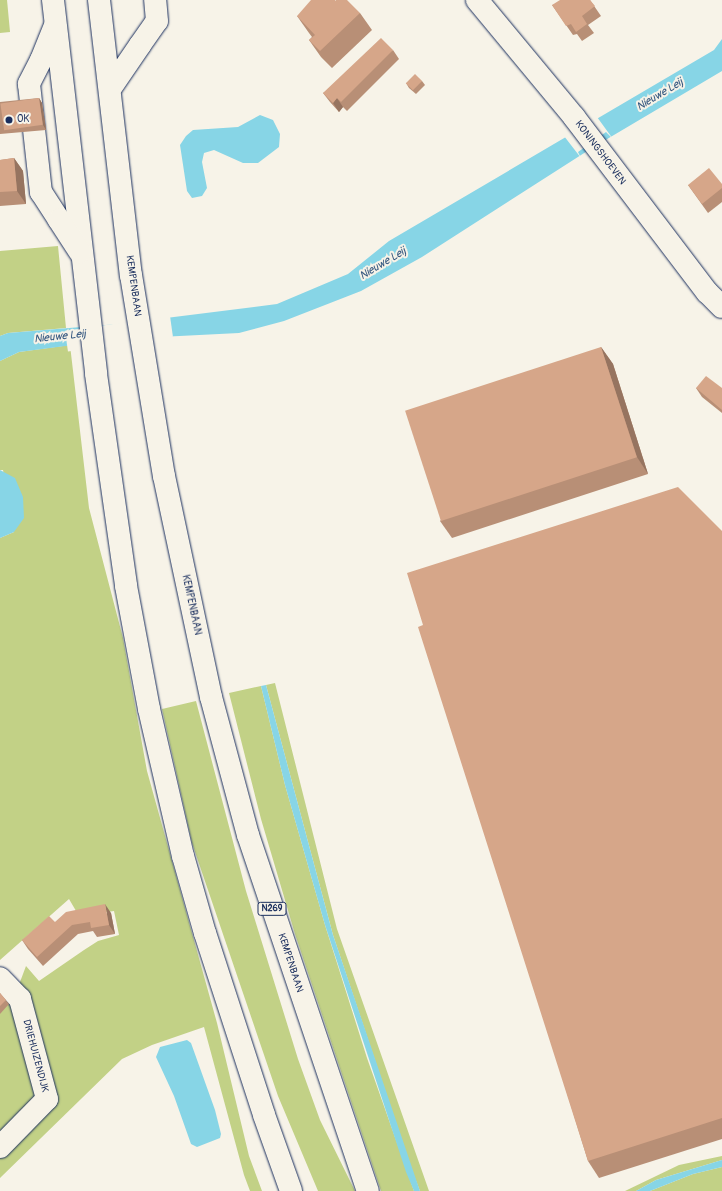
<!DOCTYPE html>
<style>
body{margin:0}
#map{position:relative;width:722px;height:1191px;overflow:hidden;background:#f7f3e8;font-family:Pangolin,sans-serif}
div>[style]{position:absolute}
.green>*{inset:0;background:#c2d186}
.water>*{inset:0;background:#87d5e6}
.pier>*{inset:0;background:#f7f3e8;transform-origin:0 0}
.roads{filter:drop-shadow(0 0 1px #1b2f5e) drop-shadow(0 0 1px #1b2f5e)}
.minor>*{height:22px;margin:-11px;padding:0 11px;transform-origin:11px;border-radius:11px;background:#f7f3e8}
.highway>*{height:22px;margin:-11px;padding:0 11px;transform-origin:11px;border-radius:11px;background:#f7f3e8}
.wall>*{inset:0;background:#b88f76}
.shaded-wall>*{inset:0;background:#967460}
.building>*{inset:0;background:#d6a689;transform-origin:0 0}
.dots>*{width:11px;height:11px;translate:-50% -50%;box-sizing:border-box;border:2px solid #f7f3e8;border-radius:50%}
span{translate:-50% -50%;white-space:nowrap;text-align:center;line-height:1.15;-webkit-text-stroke:4px #f7f3e8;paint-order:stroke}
.shield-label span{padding:1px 3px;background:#f7f3e8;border:1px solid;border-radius:3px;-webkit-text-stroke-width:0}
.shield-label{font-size:9px;color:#1b2f5e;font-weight:700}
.poi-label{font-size:10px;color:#1b2f5e}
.left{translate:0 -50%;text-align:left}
.street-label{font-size:10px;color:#1b2f5e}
.water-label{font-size:11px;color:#365880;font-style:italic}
</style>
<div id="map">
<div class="green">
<div style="clip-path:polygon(0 0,7px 0,10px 32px,0 33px)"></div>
<div style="clip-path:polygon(58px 246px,66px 328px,8px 333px,0 336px,0 251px)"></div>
<div style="clip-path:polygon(70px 345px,89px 508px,123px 638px,147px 771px,217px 1023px,249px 1156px,262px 1191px,250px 1191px,244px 1175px,204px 1027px,152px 1045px,122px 1059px,0 1178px,0 987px,11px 1006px,26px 966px,39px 981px,84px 950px,98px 941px,119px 935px,114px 911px,79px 916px,69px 899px,0 960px,0 538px,14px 532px,3px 470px,0 470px,0 361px,19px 352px)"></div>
<div style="clip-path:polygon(275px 683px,337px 929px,429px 1191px,420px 1191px,411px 1168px,333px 935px,266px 685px)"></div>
<div style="clip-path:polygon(261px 686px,285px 785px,325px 925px,367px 1058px,414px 1191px,381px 1191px,295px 934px,261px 819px,229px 693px)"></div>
<div style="clip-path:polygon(196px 701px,246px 891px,298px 1059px,320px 1120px,355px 1191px,318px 1191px,278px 1096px,192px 843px,162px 709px)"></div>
<div style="clip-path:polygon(722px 1156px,722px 1160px,656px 1180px,636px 1191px,625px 1191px,679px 1165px)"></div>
<div style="clip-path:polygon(722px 1167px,722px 1191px,650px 1191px,693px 1174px)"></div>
</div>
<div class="water">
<div style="clip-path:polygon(722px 39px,722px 71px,592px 148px,422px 257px,361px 291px,284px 321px,239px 333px,120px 339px,19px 352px,0 361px,0 336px,8px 333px,118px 324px,277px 304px,348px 274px,389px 241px,714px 50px)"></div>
<div style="clip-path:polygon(260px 115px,273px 120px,280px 134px,279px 147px,258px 163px,243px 163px,214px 150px,204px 153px,202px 162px,207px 188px,202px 196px,192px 198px,187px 191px,180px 145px,186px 136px,193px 130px,238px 127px)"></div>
<div style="clip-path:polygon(0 470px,15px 478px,23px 497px,24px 518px,14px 532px,0 538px)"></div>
<div style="clip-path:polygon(266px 685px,333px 935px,420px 1191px,414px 1191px,406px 1172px,325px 925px,285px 785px,261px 686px)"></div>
<div style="clip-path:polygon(187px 1040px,191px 1043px,215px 1110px,221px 1134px,220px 1138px,197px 1147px,191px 1144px,174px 1096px,156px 1057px,160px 1047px)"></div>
<div style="clip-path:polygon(722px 1160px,722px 1167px,693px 1174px,650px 1191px,636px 1191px,656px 1180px)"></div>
</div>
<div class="pier">
<div style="clip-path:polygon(597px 117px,613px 139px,606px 132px,578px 152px,581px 158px,564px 136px)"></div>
<div style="left:170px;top:316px;width:21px;height:106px;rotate:82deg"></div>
</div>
<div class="roads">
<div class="minor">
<div style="left:477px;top:0;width:152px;rotate:50.3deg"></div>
<div style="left:574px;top:117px;width:220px;rotate:52.8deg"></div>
<div style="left:707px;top:292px;width:21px;rotate:45deg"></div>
<div style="left:140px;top:45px;width:29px;rotate:-55deg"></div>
<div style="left:157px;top:21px;width:21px;rotate:-95deg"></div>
<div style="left:41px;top:60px;width:27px;rotate:117deg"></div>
<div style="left:29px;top:84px;width:109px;rotate:83.7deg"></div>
<div style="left:41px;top:192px;width:33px;rotate:57deg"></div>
<div style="left:0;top:1147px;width:67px;rotate:-45.6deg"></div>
<div style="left:47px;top:1099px;width:104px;rotate:-105.1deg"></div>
<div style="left:20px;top:999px;width:29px;rotate:-134deg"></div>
</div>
<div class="highway">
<div style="left:53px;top:0;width:376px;rotate:83.4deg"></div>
<div style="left:96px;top:374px;width:214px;rotate:81.9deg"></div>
<div style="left:126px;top:586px;width:125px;rotate:79.4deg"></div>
<div style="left:149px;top:709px;width:151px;rotate:77deg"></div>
<div style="left:183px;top:856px;width:80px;rotate:74.1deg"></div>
<div style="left:205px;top:933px;width:191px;rotate:72deg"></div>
<div style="left:264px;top:1115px;width:81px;rotate:70.4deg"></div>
<div style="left:99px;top:0;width:277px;rotate:83.4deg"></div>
<div style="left:131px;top:275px;width:204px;rotate:80.7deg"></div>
<div style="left:164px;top:476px;width:226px;rotate:78deg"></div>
<div style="left:211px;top:697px;width:143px;rotate:75deg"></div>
<div style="left:248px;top:835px;width:376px;rotate:71.4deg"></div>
<div style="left:41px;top:60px;width:38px;rotate:-68deg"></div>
<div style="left:110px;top:89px;width:53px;rotate:-55.7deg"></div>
<div style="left:59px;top:220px;width:38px;rotate:57deg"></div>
</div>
</div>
<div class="wall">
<div style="clip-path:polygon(590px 0,601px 16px,588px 25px,594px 33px,582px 41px,577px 34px,573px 35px,552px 5px)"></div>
<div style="clip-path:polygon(360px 13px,372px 30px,332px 68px,321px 57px,309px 40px,312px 37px,309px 33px,297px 16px)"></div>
<div style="clip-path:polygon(393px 50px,399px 59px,347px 111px,343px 107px,339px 112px,330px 102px,323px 93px)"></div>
<div style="clip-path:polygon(422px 81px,425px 85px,416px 94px,409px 88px,406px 83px)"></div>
<div style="clip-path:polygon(39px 98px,42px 103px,46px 130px,0 134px,0 102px)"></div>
<div style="clip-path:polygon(14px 158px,23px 171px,26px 204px,0 206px,0 160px)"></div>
<div style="clip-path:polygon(722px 184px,722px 202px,708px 213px,688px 185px)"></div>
<div style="clip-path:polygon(601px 347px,613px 364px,648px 474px,452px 538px,440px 521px)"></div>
<div style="clip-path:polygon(696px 388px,722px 388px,722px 413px,702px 397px)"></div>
<div style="clip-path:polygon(722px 531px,722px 1139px,599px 1178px,588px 1161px,423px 625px)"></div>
<div style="clip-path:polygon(111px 913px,115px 934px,97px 937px,93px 931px,78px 934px,43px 966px,28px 949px,22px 940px,55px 922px)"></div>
<div style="clip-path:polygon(0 993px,9px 1004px,0 1014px)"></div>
</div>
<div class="shaded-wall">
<div style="clip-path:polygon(39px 98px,42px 103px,46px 130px,43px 125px)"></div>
<div style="clip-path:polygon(337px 98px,343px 107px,339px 112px,333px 103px)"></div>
<div style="clip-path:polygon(14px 158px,23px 171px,26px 204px,17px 191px)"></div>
<div style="clip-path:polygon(601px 347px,613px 364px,648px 474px,637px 457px)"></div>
<div style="clip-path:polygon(105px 904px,111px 913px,115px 934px,109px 925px)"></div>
</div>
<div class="building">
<div style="clip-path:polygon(311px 0,335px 0,336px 1px,336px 0,347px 0,360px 13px,320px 51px,309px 40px,315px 35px,297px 16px)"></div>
<div style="clip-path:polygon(560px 0,590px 0,595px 6px,582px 16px,587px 24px,576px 32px,571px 24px,566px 26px,552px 5px)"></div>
<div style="clip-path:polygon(381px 38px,393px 50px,341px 102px,337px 98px,333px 103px,323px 93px)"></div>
<div style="left:415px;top:74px;width:10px;height:13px;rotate:45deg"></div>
<div style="left:39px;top:98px;width:27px;height:39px;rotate:82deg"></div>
<div style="clip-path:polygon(14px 158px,17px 191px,0 192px,0 160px)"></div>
<div style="clip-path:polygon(709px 168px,722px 184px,722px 188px,702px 204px,688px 185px)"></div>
<div style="left:601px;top:347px;width:116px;height:206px;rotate:72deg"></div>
<div style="clip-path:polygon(706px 376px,722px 388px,722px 410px,696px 388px)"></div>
<div style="clip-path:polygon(678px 487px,722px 531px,722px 1118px,588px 1161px,418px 627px,423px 625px,407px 573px)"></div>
<div style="clip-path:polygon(105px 904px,109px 925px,91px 928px,90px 922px,72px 925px,37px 957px,22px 940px,49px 916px,55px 922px,66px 912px)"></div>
<div style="clip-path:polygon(0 993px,6px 1000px,0 1006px)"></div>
</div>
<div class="dots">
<div style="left:9px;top:120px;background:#1b2f5e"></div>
</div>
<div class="shield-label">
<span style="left:272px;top:909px">N269</span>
</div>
<div class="poi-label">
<span class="left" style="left:17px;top:120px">OK</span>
</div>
<div class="street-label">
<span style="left:600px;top:153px;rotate:53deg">KONINGSHOEVEN</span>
<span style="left:133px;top:286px;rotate:82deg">KEMPENBAAN</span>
<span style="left:191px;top:605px;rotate:78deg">KEMPENBAAN</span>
<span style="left:290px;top:963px;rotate:72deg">KEMPENBAAN</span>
<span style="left:35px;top:1056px;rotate:75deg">DRIEHUIZENDIJK</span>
</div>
<div class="water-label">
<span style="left:660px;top:95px;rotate:-31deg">Nieuwe Leij</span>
<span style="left:383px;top:264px;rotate:-31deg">Nieuwe Leij</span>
<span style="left:60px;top:337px;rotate:-6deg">Nieuwe Leij</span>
</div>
</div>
